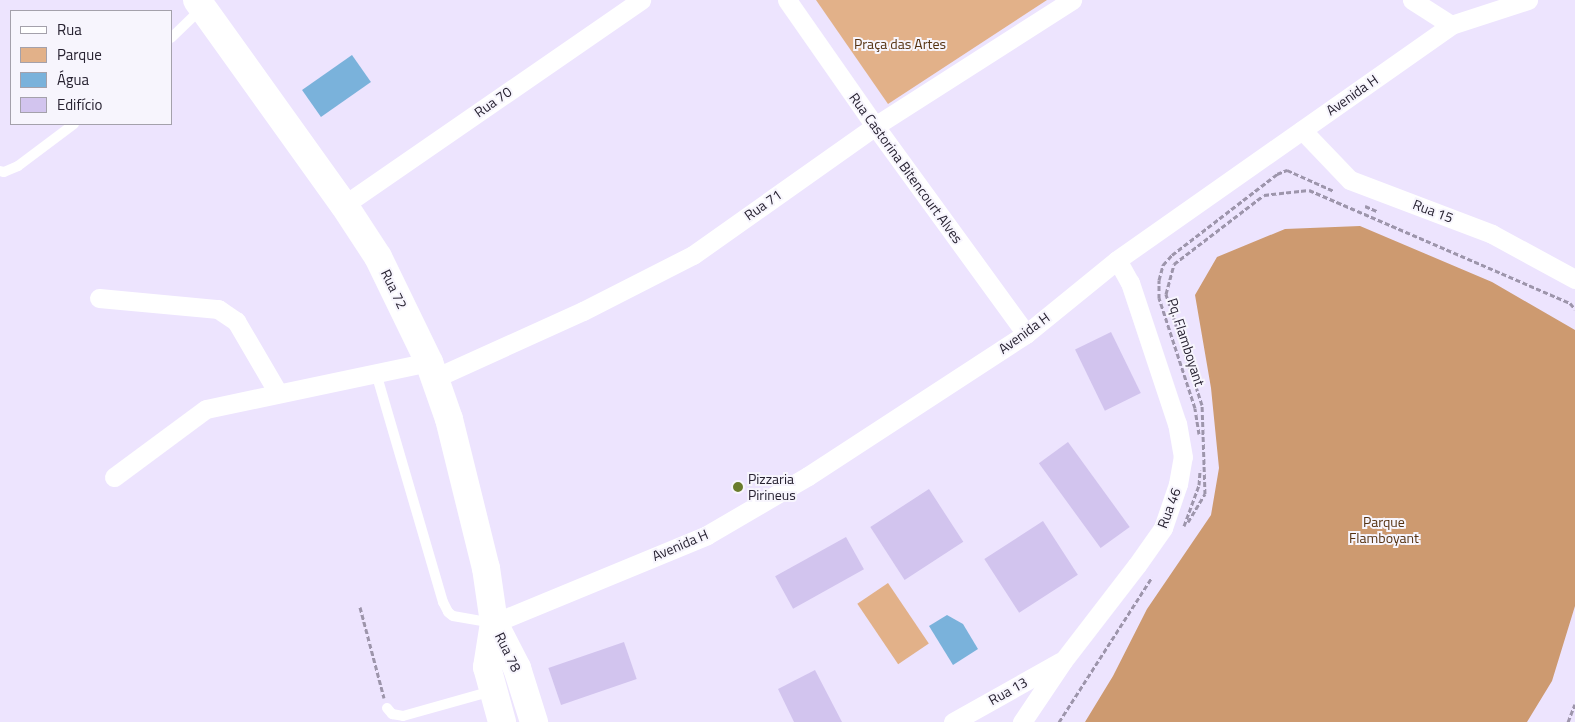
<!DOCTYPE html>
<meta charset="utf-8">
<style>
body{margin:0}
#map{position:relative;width:1575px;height:722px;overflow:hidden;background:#ede4fe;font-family:"Titillium Web",sans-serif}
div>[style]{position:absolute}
.green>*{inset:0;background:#e2b189;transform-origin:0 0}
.forest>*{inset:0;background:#cd9a70}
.water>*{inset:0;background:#7ab2db;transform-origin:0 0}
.building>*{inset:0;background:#d2c4ee;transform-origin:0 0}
.path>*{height:3px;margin-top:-1.5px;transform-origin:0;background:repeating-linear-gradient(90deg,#9d95ab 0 5px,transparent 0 7.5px)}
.lane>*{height:10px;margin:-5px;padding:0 5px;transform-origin:5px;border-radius:5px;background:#fff}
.street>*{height:19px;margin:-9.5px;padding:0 9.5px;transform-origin:9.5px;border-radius:9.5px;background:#fff}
.secondary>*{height:28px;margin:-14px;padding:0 14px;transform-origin:14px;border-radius:14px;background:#fff}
.dots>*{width:14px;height:14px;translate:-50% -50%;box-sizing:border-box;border:2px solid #f7f5fd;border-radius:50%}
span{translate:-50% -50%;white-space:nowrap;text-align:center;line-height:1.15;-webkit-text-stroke:4px #f7f5fd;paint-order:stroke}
.park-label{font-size:14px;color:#553211}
.street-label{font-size:14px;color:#272231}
.poi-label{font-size:14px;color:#272231}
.left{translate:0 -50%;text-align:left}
.legend{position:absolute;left:10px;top:10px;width:162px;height:115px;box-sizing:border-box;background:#f7f5fd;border:1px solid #a4a1ab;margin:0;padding:6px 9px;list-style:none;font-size:15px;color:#272231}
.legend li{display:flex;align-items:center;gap:10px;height:25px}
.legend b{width:25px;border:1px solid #a4a1ab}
</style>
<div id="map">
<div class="green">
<div style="clip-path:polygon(816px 0,1047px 0,888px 104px)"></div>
<div style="left:888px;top:583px;width:73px;height:37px;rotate:56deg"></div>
</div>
<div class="forest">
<div style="clip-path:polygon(1360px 226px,1492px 282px,1575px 330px,1575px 606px,1552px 681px,1527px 722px,1085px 722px,1113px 676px,1147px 609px,1211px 515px,1219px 468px,1211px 388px,1195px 295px,1217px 257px,1285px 229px)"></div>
</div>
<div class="water">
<div style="left:352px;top:55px;width:33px;height:61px;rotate:55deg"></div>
<div style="clip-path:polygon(947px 615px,963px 624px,978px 649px,953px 665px,929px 626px)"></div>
</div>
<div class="building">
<div style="left:1111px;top:332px;width:68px;height:40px;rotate:64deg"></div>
<div style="left:1068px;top:442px;width:105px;height:36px;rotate:54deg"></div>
<div style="left:929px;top:489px;width:63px;height:70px;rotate:57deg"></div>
<div style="left:1043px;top:521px;width:64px;height:70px;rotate:57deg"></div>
<div style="left:846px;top:537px;width:37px;height:81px;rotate:61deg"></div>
<div style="left:624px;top:642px;width:39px;height:80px;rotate:71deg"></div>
<div style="clip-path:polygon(815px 670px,842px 722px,794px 722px,778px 689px)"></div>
</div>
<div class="path">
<div style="left:1365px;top:206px;width:13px;rotate:23deg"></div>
<div style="left:1199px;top:434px;width:26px;rotate:-99deg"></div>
<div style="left:1195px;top:408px;width:116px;rotate:-108.1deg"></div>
<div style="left:1159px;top:298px;width:18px;rotate:-90deg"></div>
<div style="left:1159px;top:280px;width:16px;rotate:-75deg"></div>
<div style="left:1163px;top:265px;width:13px;rotate:-48deg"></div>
<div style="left:1172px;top:255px;width:133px;rotate:-37.6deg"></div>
<div style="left:1277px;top:174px;width:11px;rotate:-22deg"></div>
<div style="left:1287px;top:170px;width:51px;rotate:24.1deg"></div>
<div style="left:1188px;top:522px;width:33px;rotate:-59deg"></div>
<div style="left:1205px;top:494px;width:89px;rotate:-91.9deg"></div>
<div style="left:1202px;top:405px;width:117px;rotate:-108deg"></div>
<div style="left:1166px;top:294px;width:31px;rotate:-75deg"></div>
<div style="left:1174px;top:264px;width:113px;rotate:-37.5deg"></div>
<div style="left:1264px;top:195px;width:45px;rotate:-6.3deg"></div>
<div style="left:1309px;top:190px;width:284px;rotate:23.4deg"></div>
<div style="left:1570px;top:303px;width:8px;rotate:50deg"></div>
<div style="left:1184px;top:526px;width:44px;rotate:-69.9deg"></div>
<div style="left:1199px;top:485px;width:15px;rotate:-86deg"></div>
<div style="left:360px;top:607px;width:94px;rotate:75.2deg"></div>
<div style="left:1059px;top:722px;width:172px;rotate:-57.3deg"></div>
<div style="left:1568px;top:722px;width:19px;rotate:-69deg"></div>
</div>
<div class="lane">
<div style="left:171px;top:38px;width:42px;rotate:-44deg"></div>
<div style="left:0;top:171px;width:4px;rotate:14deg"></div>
<div style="left:4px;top:172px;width:15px;rotate:-23deg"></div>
<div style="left:18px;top:166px;width:70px;rotate:-36.9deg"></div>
<div style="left:376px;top:373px;width:239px;rotate:73.7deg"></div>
<div style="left:443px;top:602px;width:11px;rotate:63deg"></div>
<div style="left:448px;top:612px;width:6px;rotate:39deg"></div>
<div style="left:453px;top:616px;width:40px;rotate:10deg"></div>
<div style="left:387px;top:708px;width:8px;rotate:50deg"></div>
<div style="left:392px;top:714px;width:11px;rotate:10deg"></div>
<div style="left:403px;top:716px;width:92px;rotate:-15.7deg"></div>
</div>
<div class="street">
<div style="left:787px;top:0;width:154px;rotate:55.1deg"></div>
<div style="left:875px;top:126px;width:257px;rotate:54deg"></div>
<div style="left:1412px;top:0;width:46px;rotate:32.7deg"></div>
<div style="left:1302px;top:130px;width:69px;rotate:46.2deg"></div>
<div style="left:1350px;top:180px;width:152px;rotate:20.8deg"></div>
<div style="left:1492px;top:234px;width:94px;rotate:28.5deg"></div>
<div style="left:344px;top:205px;width:361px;rotate:-34.6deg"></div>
<div style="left:99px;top:298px;width:120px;rotate:5.3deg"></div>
<div style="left:218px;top:309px;width:22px;rotate:34deg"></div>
<div style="left:236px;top:321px;width:83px;rotate:59.7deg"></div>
<div style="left:435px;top:378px;width:162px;rotate:-24.4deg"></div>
<div style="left:583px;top:311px;width:123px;rotate:-27deg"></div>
<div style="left:693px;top:255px;width:223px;rotate:-35.3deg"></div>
<div style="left:875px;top:126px;width:234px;rotate:-32.6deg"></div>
<div style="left:114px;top:477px;width:114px;rotate:-36.5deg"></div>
<div style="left:206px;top:409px;width:228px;rotate:-11.9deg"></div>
<div style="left:494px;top:623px;width:230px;rotate:-22.4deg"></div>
<div style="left:707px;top:535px;width:117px;rotate:-30.3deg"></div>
<div style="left:808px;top:476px;width:260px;rotate:-33.1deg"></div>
<div style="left:1026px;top:334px;width:117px;rotate:-39.1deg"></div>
<div style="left:1117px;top:260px;width:408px;rotate:-35.1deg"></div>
<div style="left:1451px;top:25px;width:81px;rotate:-18deg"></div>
<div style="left:953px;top:722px;width:123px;rotate:-29.3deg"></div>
<div style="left:1022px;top:722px;width:73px;rotate:-56.1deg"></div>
<div style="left:1063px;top:661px;width:121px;rotate:-52.4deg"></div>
<div style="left:1137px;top:565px;width:45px;rotate:-54.9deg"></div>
<div style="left:1163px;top:528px;width:46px;rotate:-71.2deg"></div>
<div style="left:1178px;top:484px;width:27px;rotate:-80deg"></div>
<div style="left:1183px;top:457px;width:34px;rotate:-100deg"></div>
<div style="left:1177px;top:424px;width:149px;rotate:-108.4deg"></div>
<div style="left:1130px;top:283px;width:26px;rotate:-119deg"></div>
</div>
<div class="secondary">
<div style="left:197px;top:0;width:252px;rotate:54.4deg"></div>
<div style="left:344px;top:205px;width:62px;rotate:56.8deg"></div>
<div style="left:378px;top:257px;width:117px;rotate:64.1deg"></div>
<div style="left:429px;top:362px;width:60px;rotate:70.7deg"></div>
<div style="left:449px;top:419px;width:154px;rotate:76.1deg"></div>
<div style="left:486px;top:568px;width:56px;rotate:81.7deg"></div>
<div style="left:494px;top:623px;width:45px;rotate:99deg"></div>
<div style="left:487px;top:667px;width:57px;rotate:74.7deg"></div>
<div style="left:494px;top:623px;width:51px;rotate:62.9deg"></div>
<div style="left:517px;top:668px;width:57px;rotate:72.5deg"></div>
</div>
<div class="dots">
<div style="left:738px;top:487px;background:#6a7c2c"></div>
</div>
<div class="park-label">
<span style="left:900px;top:44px">Praça das Artes</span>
<span style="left:1384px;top:530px">Parque<br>Flamboyant</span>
</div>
<div class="street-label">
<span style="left:1352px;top:95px;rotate:-35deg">Avenida H</span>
<span style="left:493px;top:102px;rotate:-35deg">Rua 70</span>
<span style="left:906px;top:168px;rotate:54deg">Rua Castorina Bitencourt Alves</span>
<span style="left:763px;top:205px;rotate:-35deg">Rua 71</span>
<span style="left:1433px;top:211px;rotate:21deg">Rua 15</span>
<span style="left:394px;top:289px;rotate:64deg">Rua 72</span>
<span style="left:1024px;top:333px;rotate:-36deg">Avenida H</span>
<span style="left:1186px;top:342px;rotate:72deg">Pq. Flamboyant</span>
<span style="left:1169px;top:508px;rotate:-69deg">Rua 46</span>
<span style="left:680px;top:545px;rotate:-23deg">Avenida H</span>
<span style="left:508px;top:652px;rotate:64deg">Rua 78</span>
<span style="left:1008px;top:691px;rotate:-29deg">Rua 13</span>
</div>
<div class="poi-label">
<span class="left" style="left:748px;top:487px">Pizzaria<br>Pirineus</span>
</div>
<ul class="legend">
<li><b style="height:6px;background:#fff"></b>Rua</li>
<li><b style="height:14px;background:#e2b189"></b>Parque</li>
<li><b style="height:14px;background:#7ab2db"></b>Água</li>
<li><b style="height:14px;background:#d2c4ee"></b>Edifício</li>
</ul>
</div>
